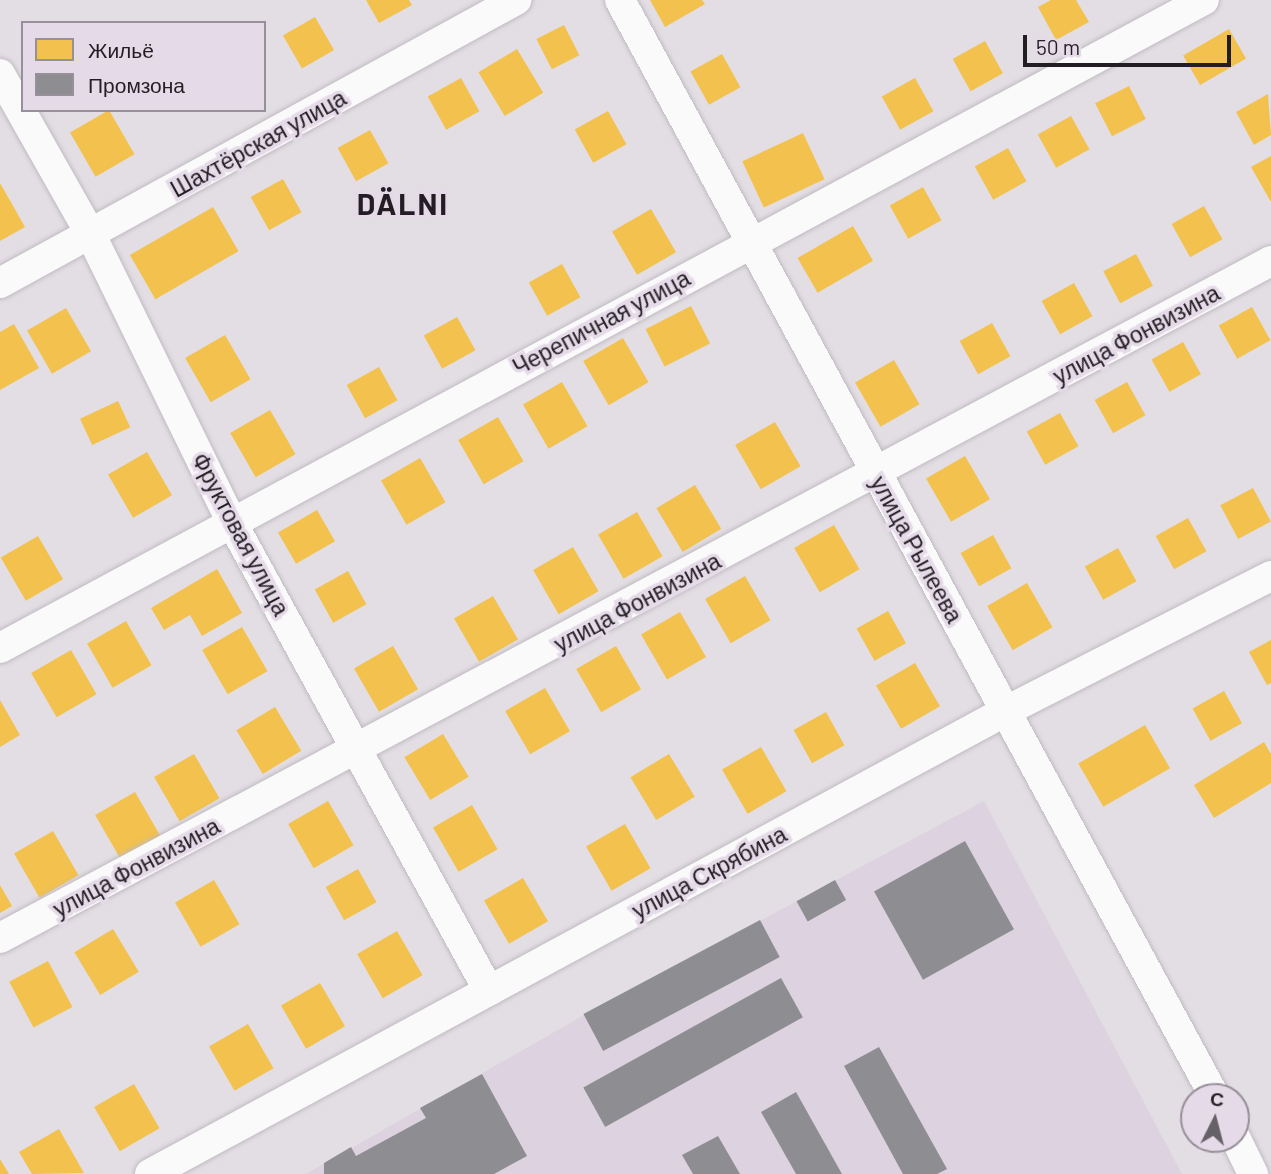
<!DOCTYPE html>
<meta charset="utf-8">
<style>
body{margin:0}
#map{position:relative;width:1271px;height:1174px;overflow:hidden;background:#e3dee4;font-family:Barlow,sans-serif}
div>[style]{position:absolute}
.built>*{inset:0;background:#ddd2df}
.homes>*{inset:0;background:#f2c14e;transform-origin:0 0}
.industry>*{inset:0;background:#8d8d92;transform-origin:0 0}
.roads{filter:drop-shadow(0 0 2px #c0bbc1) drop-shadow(0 0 2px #c0bbc1)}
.street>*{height:30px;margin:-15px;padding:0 15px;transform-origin:15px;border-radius:15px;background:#fbfafb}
span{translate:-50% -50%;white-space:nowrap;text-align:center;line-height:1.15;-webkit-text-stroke:7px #e5dae8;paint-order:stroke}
.street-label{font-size:23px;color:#221e23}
.district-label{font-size:30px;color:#221e23;font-weight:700;letter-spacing:2px}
.legend{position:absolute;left:21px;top:21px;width:245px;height:91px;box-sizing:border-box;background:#e5dae8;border:2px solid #978f99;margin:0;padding:9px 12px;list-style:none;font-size:21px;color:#221e23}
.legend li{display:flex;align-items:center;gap:14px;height:35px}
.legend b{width:35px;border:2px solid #978f99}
.north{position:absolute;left:1180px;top:1083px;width:70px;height:70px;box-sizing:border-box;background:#e5dae8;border:2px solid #978f99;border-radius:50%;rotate:6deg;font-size:19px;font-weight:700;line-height:28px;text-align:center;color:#221e23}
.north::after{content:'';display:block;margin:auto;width:24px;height:32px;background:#666167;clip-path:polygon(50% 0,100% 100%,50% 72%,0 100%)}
.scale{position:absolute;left:1023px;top:35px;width:208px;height:32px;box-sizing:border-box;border:4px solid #221e23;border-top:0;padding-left:9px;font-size:21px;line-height:24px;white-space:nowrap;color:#221e23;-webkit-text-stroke:5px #e5dae8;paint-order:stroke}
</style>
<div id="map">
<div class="built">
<div style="clip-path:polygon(984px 801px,1182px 1174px,306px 1174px,584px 1015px)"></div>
</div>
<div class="homes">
<div style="clip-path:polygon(366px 0,409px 0,412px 5px,379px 23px)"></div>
<div style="clip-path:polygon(650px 0,702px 0,705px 4px,665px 27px)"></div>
<div style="clip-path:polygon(1051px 0,1076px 0,1089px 22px,1056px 40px,1038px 7px)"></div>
<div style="left:315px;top:17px;width:38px;height:37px;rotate:60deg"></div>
<div style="left:564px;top:25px;width:34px;height:31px;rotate:63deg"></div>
<div style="left:1229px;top:29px;width:34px;height:53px;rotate:60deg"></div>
<div style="left:985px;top:41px;width:37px;height:37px;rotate:61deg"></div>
<div style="left:517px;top:49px;width:51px;height:45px;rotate:59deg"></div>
<div style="left:722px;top:54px;width:38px;height:36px;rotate:61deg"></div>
<div style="left:461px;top:78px;width:38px;height:38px;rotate:61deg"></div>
<div style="left:915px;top:78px;width:38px;height:38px;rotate:61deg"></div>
<div style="left:1129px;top:86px;width:37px;height:38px;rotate:63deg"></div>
<div style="clip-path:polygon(1268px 94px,1271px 135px,1254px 145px,1236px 112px)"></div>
<div style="left:109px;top:110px;width:51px;height:45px;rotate:60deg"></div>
<div style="left:608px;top:111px;width:38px;height:38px;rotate:61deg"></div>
<div style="left:1071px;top:116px;width:38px;height:38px;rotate:61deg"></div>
<div style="left:370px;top:130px;width:38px;height:37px;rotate:61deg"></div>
<div style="left:803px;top:133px;width:51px;height:67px;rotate:65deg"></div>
<div style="left:1008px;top:148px;width:38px;height:38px;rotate:61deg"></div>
<div style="clip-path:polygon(1271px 156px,1271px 202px,1251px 167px)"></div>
<div style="left:283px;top:179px;width:38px;height:37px;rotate:61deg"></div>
<div style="clip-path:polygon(0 183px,25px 227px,0 241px)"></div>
<div style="left:923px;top:187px;width:38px;height:38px;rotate:61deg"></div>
<div style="left:1204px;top:206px;width:38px;height:37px;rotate:61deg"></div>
<div style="left:213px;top:207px;width:51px;height:96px;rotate:60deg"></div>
<div style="left:651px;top:209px;width:50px;height:45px;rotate:60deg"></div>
<div style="left:853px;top:226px;width:40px;height:64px;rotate:60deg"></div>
<div style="left:1136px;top:254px;width:36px;height:37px;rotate:62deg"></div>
<div style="left:562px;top:264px;width:38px;height:38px;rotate:61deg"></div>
<div style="left:1074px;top:283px;width:38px;height:37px;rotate:61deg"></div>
<div style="left:691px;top:306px;width:42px;height:51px;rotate:63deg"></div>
<div style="left:1252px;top:307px;width:38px;height:38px;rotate:61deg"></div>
<div style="left:66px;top:308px;width:50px;height:45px;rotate:60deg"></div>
<div style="left:457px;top:317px;width:38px;height:38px;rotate:61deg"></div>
<div style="left:992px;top:323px;width:38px;height:37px;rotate:61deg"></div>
<div style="clip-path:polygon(14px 324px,39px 368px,0 390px,0 332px)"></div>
<div style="left:225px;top:335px;width:51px;height:46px;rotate:60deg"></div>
<div style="left:623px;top:338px;width:51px;height:46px;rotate:60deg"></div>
<div style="left:1183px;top:342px;width:37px;height:36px;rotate:61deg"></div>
<div style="left:894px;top:360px;width:51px;height:45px;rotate:60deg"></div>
<div style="left:379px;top:367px;width:38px;height:37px;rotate:61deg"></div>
<div style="left:562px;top:382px;width:51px;height:45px;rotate:60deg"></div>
<div style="left:1127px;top:382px;width:38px;height:37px;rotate:61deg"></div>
<div style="left:118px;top:401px;width:29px;height:42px;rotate:65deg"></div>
<div style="left:270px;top:410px;width:51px;height:46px;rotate:60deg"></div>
<div style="left:1060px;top:413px;width:38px;height:38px;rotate:61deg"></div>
<div style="left:498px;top:417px;width:51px;height:46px;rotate:60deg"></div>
<div style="left:775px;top:422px;width:51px;height:46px;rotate:60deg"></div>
<div style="left:147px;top:452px;width:50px;height:45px;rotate:60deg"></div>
<div style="left:965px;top:456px;width:50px;height:45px;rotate:60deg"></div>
<div style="left:420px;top:458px;width:51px;height:45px;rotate:60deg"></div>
<div style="left:695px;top:485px;width:51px;height:45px;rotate:59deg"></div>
<div style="left:1253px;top:488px;width:38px;height:37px;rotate:62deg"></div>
<div style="left:317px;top:510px;width:36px;height:45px;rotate:60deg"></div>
<div style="left:637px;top:512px;width:51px;height:45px;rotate:60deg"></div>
<div style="left:1188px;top:518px;width:38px;height:37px;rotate:61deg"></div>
<div style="left:834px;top:525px;width:51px;height:46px;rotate:60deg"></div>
<div style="left:993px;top:535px;width:38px;height:37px;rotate:61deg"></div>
<div style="left:38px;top:536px;width:50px;height:43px;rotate:60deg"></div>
<div style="left:573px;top:547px;width:51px;height:46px;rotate:60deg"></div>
<div style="left:1118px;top:548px;width:38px;height:38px;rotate:61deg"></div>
<div style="clip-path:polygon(217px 569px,242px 613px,202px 636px,190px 615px,164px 630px,151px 608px)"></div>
<div style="left:348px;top:571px;width:38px;height:38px;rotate:61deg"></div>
<div style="left:745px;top:576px;width:51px;height:46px;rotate:60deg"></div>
<div style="left:1027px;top:583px;width:51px;height:46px;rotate:60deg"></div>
<div style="left:493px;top:596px;width:50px;height:45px;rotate:60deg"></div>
<div style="left:888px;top:611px;width:37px;height:36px;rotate:61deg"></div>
<div style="left:680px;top:612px;width:52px;height:45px;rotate:60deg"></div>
<div style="left:126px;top:621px;width:51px;height:45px;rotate:60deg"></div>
<div style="left:242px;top:627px;width:51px;height:46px;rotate:60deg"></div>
<div style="clip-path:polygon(1271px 640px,1271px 683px,1267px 685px,1249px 652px)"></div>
<div style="left:393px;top:646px;width:50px;height:45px;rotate:60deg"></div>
<div style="left:616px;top:646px;width:50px;height:46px;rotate:60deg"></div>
<div style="left:71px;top:650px;width:51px;height:46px;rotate:60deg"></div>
<div style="left:915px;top:663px;width:50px;height:45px;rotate:60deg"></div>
<div style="left:545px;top:688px;width:50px;height:46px;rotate:60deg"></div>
<div style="left:1224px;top:691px;width:37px;height:36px;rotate:61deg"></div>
<div style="clip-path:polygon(0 700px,20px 735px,0 747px)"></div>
<div style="left:275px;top:707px;width:51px;height:45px;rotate:59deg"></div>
<div style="left:826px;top:712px;width:38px;height:37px;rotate:61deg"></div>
<div style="left:1145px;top:725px;width:50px;height:77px;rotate:60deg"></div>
<div style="left:443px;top:734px;width:50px;height:45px;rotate:59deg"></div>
<div style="clip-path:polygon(1264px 742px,1271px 754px,1271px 783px,1214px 818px,1194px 785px)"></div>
<div style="left:761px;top:747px;width:51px;height:45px;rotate:60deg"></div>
<div style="left:194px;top:754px;width:51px;height:46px;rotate:60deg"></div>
<div style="left:669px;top:754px;width:50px;height:45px;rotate:59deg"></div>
<div style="left:135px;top:792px;width:51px;height:46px;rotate:60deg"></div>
<div style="left:328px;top:801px;width:51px;height:46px;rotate:60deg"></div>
<div style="left:472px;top:805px;width:51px;height:45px;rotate:60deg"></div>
<div style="left:625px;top:824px;width:51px;height:45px;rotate:60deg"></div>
<div style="left:53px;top:831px;width:51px;height:45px;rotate:60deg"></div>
<div style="left:358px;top:869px;width:38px;height:37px;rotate:61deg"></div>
<div style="left:523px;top:878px;width:50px;height:45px;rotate:60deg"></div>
<div style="left:214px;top:880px;width:51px;height:45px;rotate:60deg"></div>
<div style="clip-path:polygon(0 885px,12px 906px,0 913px)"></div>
<div style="left:113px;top:929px;width:50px;height:45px;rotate:59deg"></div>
<div style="left:397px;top:931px;width:51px;height:46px;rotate:60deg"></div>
<div style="left:48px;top:961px;width:52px;height:44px;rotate:62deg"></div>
<div style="left:320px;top:983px;width:50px;height:45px;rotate:60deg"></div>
<div style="left:248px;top:1024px;width:51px;height:45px;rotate:60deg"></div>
<div style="left:134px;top:1084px;width:51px;height:46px;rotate:60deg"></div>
<div style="clip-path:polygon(59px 1129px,84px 1173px,32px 1174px,19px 1152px)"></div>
<div style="clip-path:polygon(0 1159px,9px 1174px,0 1174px)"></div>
</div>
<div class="industry">
<div style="left:965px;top:841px;width:101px;height:104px;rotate:61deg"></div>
<div style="left:835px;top:880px;width:23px;height:44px;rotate:61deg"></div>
<div style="left:760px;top:920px;width:42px;height:200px;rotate:62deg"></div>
<div style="left:781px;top:978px;width:45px;height:226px;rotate:61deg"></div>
<div style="clip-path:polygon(879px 1047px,947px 1169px,937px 1174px,903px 1174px,844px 1066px)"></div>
<div style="clip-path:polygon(482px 1074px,527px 1156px,494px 1174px,324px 1174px,324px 1163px,351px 1147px,356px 1156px,426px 1118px,420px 1108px)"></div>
<div style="clip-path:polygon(796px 1092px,842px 1174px,796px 1174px,761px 1112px)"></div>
<div style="clip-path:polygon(718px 1136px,740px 1174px,693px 1174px,682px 1155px)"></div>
</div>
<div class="roads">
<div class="street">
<div style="left:620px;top:0;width:1248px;rotate:61.53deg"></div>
<div style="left:0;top:74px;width:185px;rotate:60.5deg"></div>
<div style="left:91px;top:235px;width:318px;rotate:63.9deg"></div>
<div style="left:231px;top:521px;width:536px;rotate:61.24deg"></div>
<div style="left:0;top:283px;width:589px;rotate:-28.74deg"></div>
<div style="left:0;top:648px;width:1367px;rotate:-28.29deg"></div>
<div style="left:0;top:938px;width:1440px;rotate:-28.04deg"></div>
<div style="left:1236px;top:1139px;width:39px;rotate:64deg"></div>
<div style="left:150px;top:1174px;width:973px;rotate:-28.41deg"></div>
<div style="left:1006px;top:711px;width:297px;rotate:-27deg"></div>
</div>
</div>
<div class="street-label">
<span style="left:258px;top:143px;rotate:-29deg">Шахтёрская улица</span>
<span style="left:601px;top:322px;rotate:-28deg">Черепичная улица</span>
<span style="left:1136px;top:334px;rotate:-28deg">улица Фонвизина</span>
<span style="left:241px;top:534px;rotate:62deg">Фруктовая улица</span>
<span style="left:917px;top:549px;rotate:61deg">улица Рылеева</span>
<span style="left:637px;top:602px;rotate:-28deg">улица Фонвизина</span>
<span style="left:136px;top:867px;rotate:-28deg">улица Фонвизина</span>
<span style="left:709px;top:872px;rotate:-28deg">улица Скрябина</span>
</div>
<div class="district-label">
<span style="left:403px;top:203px">DÄLNI</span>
</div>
<ul class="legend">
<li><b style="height:19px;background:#f2c14e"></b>Жильё</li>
<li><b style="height:19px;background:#8d8d92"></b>Промзона</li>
</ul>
<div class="north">С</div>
<div class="scale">50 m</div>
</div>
